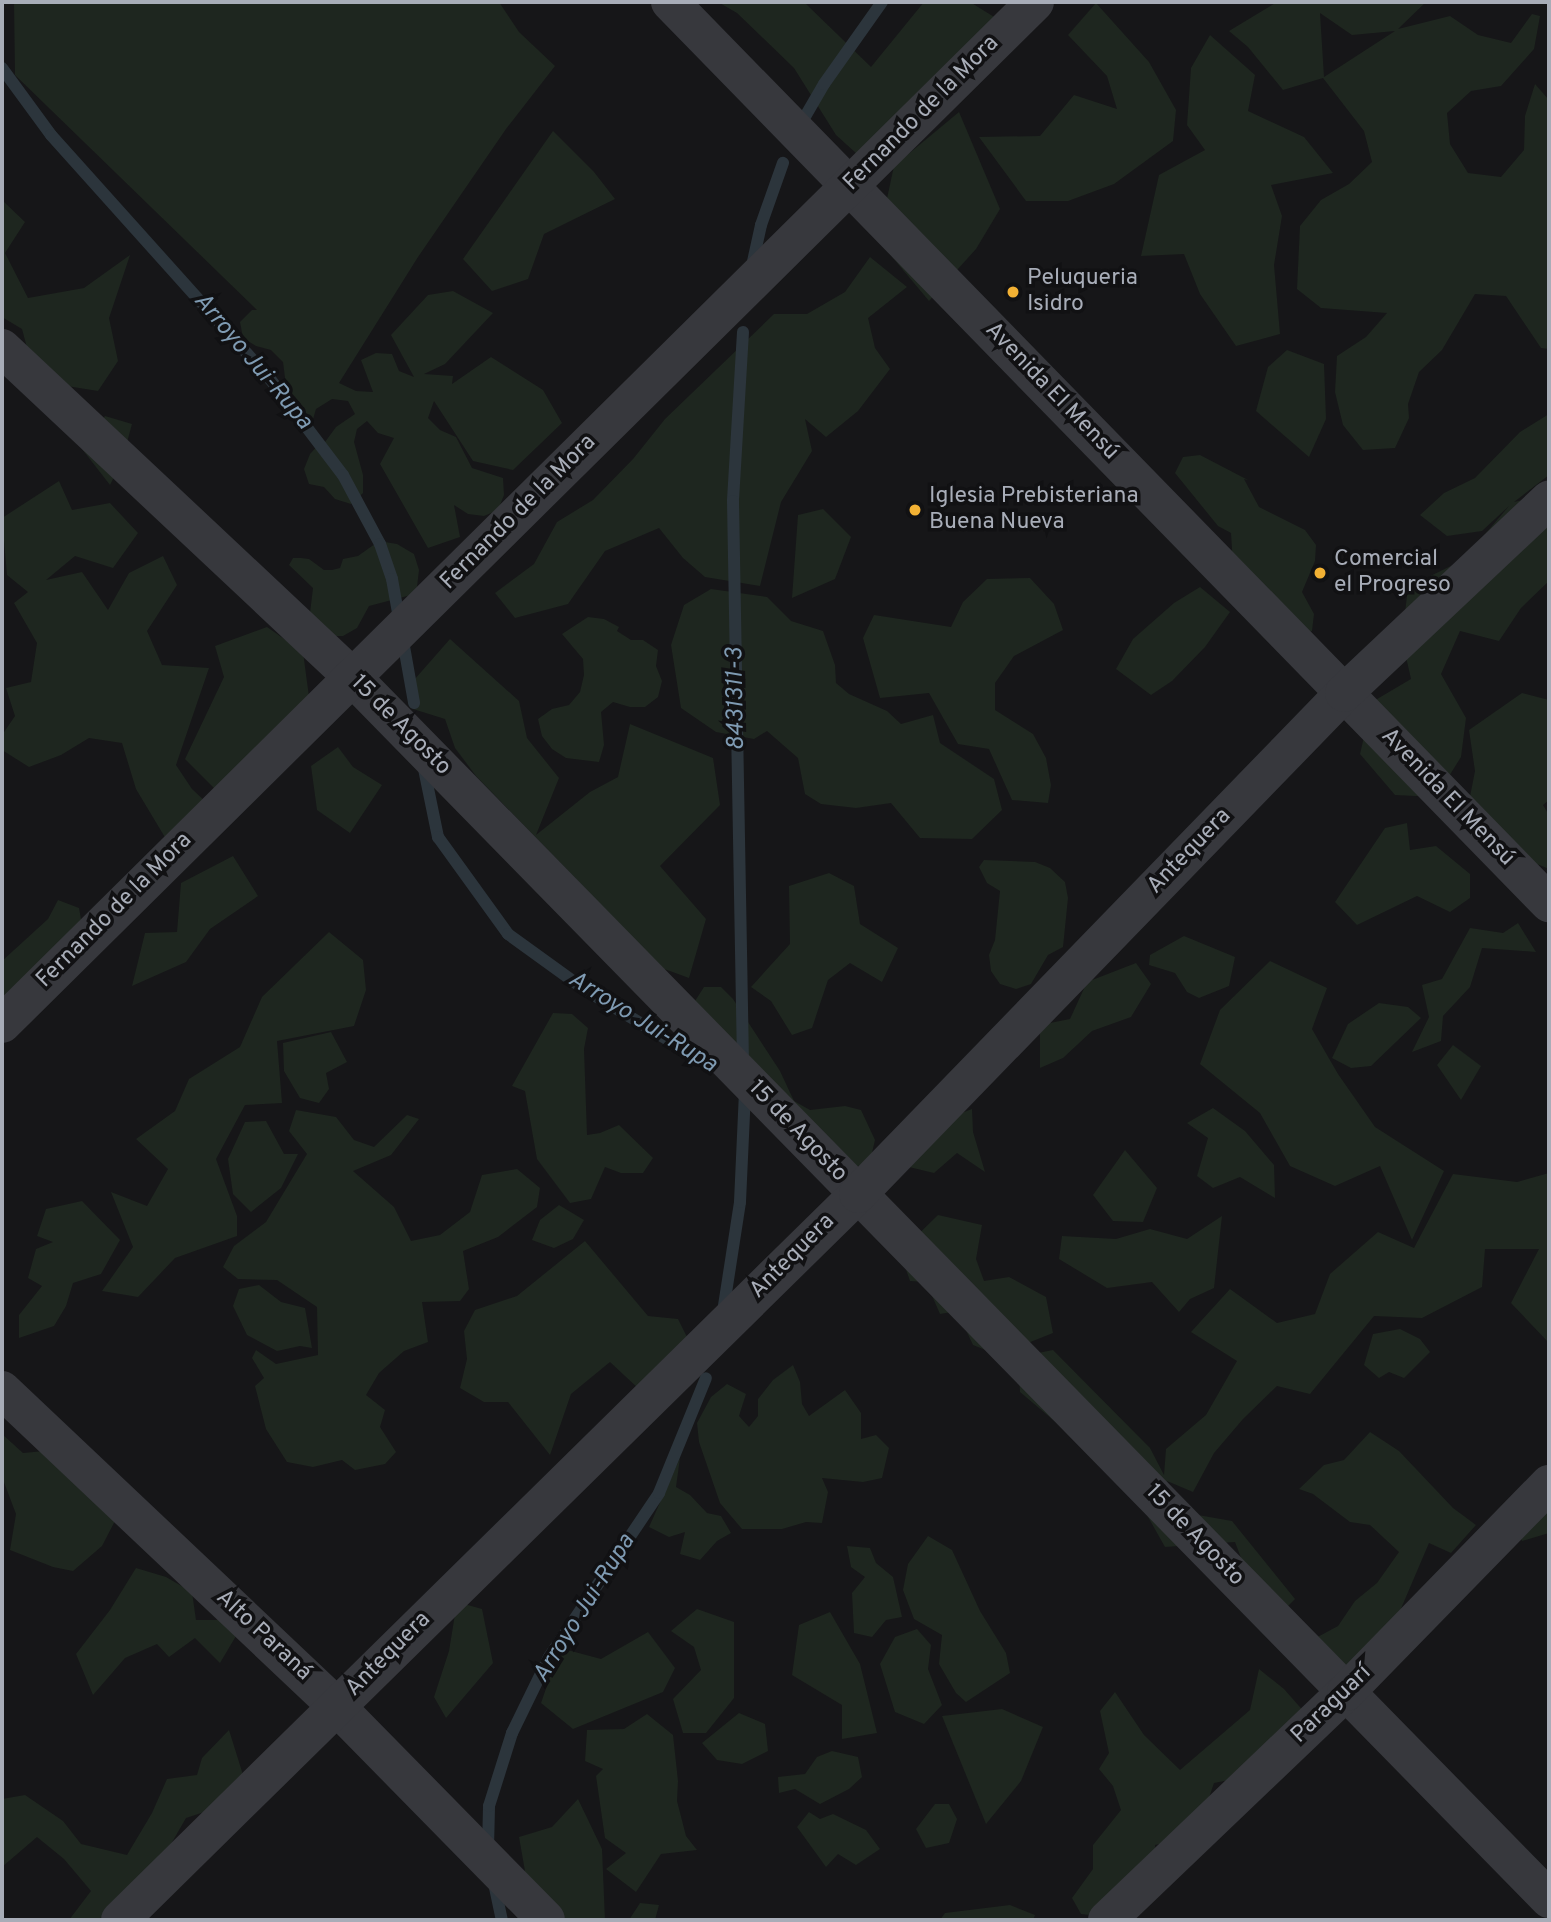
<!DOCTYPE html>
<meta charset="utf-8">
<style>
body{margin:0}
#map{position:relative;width:1551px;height:1922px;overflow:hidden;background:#161618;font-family:Overpass,sans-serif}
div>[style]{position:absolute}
.green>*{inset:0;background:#1e261f}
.stream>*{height:12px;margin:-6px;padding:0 6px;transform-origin:6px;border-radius:6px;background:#2c353c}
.minor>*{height:38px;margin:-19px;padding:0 19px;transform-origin:19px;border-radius:19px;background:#37383d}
.dots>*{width:19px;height:19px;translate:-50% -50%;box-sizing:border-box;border:4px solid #111113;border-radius:50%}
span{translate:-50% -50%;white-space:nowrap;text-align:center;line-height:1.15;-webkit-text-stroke:7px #111113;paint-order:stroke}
.street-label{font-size:23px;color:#a8adb8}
.poi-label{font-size:23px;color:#a8adb8}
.left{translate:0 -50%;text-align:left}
.water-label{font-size:24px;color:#7f9bb3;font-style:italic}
.frame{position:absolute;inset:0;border:4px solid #a8adb8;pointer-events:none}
</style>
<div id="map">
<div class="green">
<div style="clip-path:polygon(14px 2px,499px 2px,519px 32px,555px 66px,506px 129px,418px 257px,339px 383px,356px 391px,373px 392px,361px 360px,376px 353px,392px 354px,399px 371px,414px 377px,391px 335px,428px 295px,453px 291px,493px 313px,445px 364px,424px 374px,453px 376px,452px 384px,491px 357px,543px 390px,562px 423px,513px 470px,473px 461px,434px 401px,428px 418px,440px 430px,456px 437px,472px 468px,503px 478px,504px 495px,498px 510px,484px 516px,468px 514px,454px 505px,460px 537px,428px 548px,380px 464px,394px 438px,378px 433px,367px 421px,357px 429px,354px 442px,363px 475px,363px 493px,351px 504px,335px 499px,324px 487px,309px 484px,304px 469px,310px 454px,321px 442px,325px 442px,336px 427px,355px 414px,348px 401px,332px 399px,316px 409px,311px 426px,295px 425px,289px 409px,283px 362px,271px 350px,256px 346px,243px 338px,240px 322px,252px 310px,257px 310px,15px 75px)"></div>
<div style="clip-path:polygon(718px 2px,804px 2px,871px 67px,924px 2px,970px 2px,1007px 25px,857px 154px,836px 135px,794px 68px,737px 13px)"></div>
<div style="clip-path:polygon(evenodd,1277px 2px,1426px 2px,1398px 29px,1450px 16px,1478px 35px,1511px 43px,1532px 14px,1540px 16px,1534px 49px,1501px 86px,1471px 91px,1447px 113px,1450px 144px,1468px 173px,1501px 177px,1524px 150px,1525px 116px,1535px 84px,1549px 100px,1549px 349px,1541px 348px,1506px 296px,1475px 294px,1442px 350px,1419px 372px,1408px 404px,1409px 418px,1395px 448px,1363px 450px,1343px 425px,1335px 392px,1337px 356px,1366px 337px,1387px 313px,1321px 308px,1297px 289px,1300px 226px,1321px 200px,1349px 184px,1372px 162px,1364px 131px,1323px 78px,1283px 90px,1248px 47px,1229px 31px,1277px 2px,1320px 13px,1352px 35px,1395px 31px,1324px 77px,1320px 13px)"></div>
<div style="clip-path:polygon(1096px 3px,1149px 62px,1176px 110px,1173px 141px,1114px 184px,1068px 201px,1026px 201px,979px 137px,1040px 136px,1074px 95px,1117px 109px,1107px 76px,1068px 35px)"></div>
<div style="clip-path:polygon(1210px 35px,1255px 75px,1248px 111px,1304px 137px,1333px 173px,1271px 185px,1282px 216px,1274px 265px,1280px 334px,1236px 346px,1200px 294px,1184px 254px,1141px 256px,1159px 175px,1205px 150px,1187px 125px,1191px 68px)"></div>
<div style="clip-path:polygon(959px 112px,1000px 209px,976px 249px,929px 301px,878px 240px,894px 166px)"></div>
<div style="clip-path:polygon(553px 131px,594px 172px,615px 199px,544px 234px,528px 279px,492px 291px,463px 259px)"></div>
<div style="clip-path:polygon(2px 200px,25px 222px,5px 253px,28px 298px,84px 288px,130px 255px,109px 318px,118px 361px,98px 391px,36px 381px,22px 329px,2px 317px)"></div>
<div style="clip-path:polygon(870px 257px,907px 287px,868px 318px,875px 348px,890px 369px,858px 411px,826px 437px,805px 419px,812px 451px,781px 502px,760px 586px,705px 577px,683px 558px,659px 528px,605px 551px,568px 604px,515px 618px,495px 593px,534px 564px,557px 522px,593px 500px,633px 459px,665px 419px,774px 314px,807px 314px,845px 292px)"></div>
<div style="clip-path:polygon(1287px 350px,1324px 364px,1326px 419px,1309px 457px,1256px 411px,1268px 367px)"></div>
<div style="clip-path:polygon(1549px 414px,1549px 475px,1514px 502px,1549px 494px,1549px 581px,1521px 608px,1499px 641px,1460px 631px,1441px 674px,1466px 718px,1461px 757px,1436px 797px,1395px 795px,1360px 754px,1372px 702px,1411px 679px,1402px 639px,1408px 587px,1463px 560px,1509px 506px,1482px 531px,1447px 536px,1420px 515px,1444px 493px,1475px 478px,1520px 432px)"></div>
<div style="clip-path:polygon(105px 416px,132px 424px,122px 461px,110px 485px,82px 449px)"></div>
<div style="clip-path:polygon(1200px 455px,1248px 480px,1244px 479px,1259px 507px,1305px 530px,1316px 545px,1315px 561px,1302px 592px,1314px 614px,1312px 631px,1297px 636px,1233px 565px,1231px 533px,1218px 526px,1175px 473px,1183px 457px)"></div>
<div style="clip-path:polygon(59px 481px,72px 510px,110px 503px,138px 533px,113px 568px,75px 556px,46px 580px,82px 572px,108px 610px,129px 573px,163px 556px,177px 585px,147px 631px,162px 665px,209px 668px,176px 765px,192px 789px,208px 804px,169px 844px,136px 789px,122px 743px,89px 738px,61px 755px,29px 767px,2px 750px,2px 735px,15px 716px,6px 688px,31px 682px,37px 643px,14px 603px,28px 592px,7px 575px,2px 518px)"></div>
<div style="clip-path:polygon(823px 509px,851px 537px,835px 579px,792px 598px,798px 515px)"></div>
<div style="clip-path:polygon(379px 541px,397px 544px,414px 554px,419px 570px,417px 587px,411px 595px,369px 606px,357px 628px,343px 636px,335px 636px,310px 613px,313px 588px,289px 565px,293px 558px,301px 558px,309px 559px,324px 570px,332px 570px,340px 568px,343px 559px,358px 556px)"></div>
<div style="clip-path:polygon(1030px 578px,1054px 604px,1063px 630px,1014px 656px,995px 683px,995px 710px,1033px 734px,1046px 758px,1051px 785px,1048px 803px,1012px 800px,989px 749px,958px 744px,929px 693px,880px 698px,863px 638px,874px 615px,951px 627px,963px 602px,987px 579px)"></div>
<div style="clip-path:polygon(1200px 587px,1230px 612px,1205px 647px,1172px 681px,1151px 695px,1116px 669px,1133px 639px,1174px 603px)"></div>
<div style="clip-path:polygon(711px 589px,767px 597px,791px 621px,823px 631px,835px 665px,836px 683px,849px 694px,887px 711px,901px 724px,933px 715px,940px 743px,994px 779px,1002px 810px,972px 839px,920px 838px,891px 803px,856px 808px,821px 804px,805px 794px,798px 758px,767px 731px,754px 739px,716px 732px,681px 708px,671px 645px,684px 605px)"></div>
<div style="clip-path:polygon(588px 617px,604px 619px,619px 627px,617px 631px,631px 640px,643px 640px,658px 650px,656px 666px,662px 681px,658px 697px,645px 707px,630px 707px,613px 702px,601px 712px,604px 745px,599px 762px,566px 758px,552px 749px,542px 736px,538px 719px,552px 709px,569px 705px,580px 692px,584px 675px,583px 659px,562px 634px)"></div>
<div style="clip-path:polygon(267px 627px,303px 652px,312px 719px,217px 791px,185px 759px,224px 677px,215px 646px)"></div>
<div style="clip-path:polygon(450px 639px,519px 701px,527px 738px,559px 778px,536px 835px,590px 792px,618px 777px,630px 724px,713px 758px,720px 805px,660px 866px,706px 919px,689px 978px,648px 963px,585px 888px,476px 776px,455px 748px,445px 719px,413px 709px,407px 688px)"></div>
<div style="clip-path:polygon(1522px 693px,1549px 700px,1549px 800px,1543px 805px,1549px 815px,1549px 869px,1494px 846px,1466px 817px,1475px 771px,1469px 730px)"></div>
<div style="clip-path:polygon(338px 747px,353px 767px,382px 785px,350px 833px,317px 810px,311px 766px)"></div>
<div style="clip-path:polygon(1407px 823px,1410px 850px,1436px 846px,1470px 874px,1470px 898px,1450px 912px,1417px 896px,1357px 925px,1335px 902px,1385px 828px)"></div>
<div style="clip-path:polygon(233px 856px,258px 896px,210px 929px,186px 962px,132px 986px,145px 933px,177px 932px,181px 883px)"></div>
<div style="clip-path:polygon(984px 860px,1035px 862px,1050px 868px,1065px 882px,1068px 898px,1063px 947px,1048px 955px,1031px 984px,1016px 989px,1000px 984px,991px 971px,989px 955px,995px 940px,1000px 891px,987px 883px,979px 867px)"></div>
<div style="clip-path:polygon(829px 873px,854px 886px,860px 924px,898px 948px,882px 982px,850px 963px,828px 980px,812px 1028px,792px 1035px,771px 1001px,751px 987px,790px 944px,789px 886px)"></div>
<div style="clip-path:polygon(58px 900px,79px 908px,82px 925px,2px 1026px,2px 961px,48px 919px)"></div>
<div style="clip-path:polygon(1518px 923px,1536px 952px,1482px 948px,1470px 987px,1443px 1016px,1441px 1041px,1412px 1052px,1429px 1017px,1422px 985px,1442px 979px,1470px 928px,1503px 933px)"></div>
<div style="clip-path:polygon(329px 932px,363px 960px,366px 990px,354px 1026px,277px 1041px,282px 1103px,245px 1105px,216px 1159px,237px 1216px,237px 1236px,175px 1258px,138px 1297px,102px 1291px,133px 1247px,111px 1192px,147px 1206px,168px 1169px,136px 1139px,175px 1111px,189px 1079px,240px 1047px,262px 997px)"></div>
<div style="clip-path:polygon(1184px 936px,1235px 957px,1229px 986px,1199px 998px,1187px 992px,1175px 973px,1149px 965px,1150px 955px)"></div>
<div style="clip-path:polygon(1270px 961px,1327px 988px,1312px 1029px,1338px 1074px,1375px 1127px,1444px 1171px,1412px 1240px,1380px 1166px,1335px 1186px,1290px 1166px,1260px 1113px,1200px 1064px,1220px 1010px)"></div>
<div style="clip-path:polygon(1136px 963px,1151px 984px,1131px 1017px,1092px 1031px,1063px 1058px,1040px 1068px,1040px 1025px,1070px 1019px,1087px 982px)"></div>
<div style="clip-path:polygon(704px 987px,721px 987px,733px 999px,780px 1071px,794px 1101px,810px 1110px,845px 1106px,861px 1110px,875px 1140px,871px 1157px,857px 1167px,695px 1001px)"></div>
<div style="clip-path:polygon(1379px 1003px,1408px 1007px,1421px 1018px,1371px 1066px,1351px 1068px,1332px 1058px,1348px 1024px)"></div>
<div style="clip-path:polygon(553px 1013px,572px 1014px,588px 1028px,584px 1049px,587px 1135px,600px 1133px,619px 1125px,653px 1158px,643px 1173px,621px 1173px,605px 1167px,591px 1199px,570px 1203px,537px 1159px,525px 1091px,512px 1086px)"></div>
<div style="clip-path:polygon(331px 1032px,347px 1062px,326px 1073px,329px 1089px,319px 1103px,300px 1098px,284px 1071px,283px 1043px)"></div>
<div style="clip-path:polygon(1453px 1045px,1481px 1066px,1461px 1100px,1437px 1065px)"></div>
<div style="clip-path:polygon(1213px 1108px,1245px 1131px,1274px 1165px,1275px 1198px,1240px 1177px,1213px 1188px,1197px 1176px,1208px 1138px,1187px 1123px)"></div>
<div style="clip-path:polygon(972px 1109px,973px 1132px,985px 1172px,957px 1153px,934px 1173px,909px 1167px,938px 1122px)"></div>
<div style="clip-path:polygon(296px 1110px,336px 1117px,354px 1140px,374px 1147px,407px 1115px,419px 1119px,391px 1155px,353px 1171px,394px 1207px,411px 1241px,440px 1235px,470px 1212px,482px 1175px,517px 1169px,540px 1188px,537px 1207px,498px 1237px,463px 1251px,469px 1289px,460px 1301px,422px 1302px,428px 1342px,404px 1351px,379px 1373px,366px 1395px,385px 1410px,380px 1427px,396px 1452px,385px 1464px,355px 1470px,342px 1460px,313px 1467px,287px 1462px,266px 1429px,255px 1386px,264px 1378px,252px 1358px,256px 1350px,276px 1364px,318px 1355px,317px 1307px,277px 1280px,238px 1279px,223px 1267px,234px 1246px,266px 1222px,307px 1154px,289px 1131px)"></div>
<div style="clip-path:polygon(266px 1121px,284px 1154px,298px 1154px,281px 1188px,251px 1212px,233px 1194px,228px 1159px,245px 1122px)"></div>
<div style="clip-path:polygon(1125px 1150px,1157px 1188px,1143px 1222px,1113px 1221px,1093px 1195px)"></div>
<div style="clip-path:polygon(1549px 1173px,1549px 1343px,1511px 1303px,1539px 1249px,1485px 1249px,1482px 1287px,1422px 1318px,1374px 1316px,1310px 1394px,1277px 1386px,1243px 1419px,1214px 1453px,1193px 1492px,1167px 1481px,1181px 1512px,1232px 1521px,1295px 1599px,1267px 1627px,1235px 1542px,1165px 1547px,1130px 1485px,1020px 1392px,1018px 1357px,1053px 1350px,1150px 1448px,1164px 1475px,1166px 1449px,1206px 1415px,1237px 1361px,1191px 1332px,1230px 1289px,1277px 1323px,1315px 1314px,1330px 1274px,1378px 1232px,1414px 1248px,1453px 1174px,1517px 1182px)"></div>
<div style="clip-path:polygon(82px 1201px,120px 1240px,101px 1274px,73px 1283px,66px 1306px,54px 1326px,19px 1338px,19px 1315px,42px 1286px,28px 1278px,36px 1249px,53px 1242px,37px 1236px,46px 1209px)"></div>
<div style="clip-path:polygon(559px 1205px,584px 1220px,573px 1239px,554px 1248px,532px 1240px,540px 1220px)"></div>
<div style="clip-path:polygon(938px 1215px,982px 1225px,976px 1259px,984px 1281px,1009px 1277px,1046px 1297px,1053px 1333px,998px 1355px,973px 1345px,957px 1311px,940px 1314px,926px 1282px,910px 1281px,900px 1252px)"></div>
<div style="clip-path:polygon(1222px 1216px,1214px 1288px,1190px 1299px,1179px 1312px,1152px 1282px,1107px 1288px,1059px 1259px,1062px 1236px,1116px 1239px,1150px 1229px,1187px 1239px)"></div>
<div style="clip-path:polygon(585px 1241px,648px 1316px,678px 1319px,688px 1339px,640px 1390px,610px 1362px,571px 1394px,550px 1455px,508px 1402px,484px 1402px,460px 1388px,467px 1359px,464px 1331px,475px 1310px,517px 1296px)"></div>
<div style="clip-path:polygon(259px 1285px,281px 1302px,305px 1308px,312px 1348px,300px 1346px,277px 1351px,247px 1335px,233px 1306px,239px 1289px)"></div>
<div style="clip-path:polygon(1400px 1329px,1420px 1339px,1430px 1352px,1404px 1378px,1389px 1372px,1379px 1378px,1364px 1365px,1373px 1334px)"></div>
<div style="clip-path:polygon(793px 1365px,800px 1382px,802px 1404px,809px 1416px,845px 1390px,861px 1413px,861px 1439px,876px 1435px,889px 1448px,882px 1478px,863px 1482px,822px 1478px,828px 1492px,822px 1523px,806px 1522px,782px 1529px,742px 1529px,720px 1503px,699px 1442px,697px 1423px,711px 1397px,727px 1384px,746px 1394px,739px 1416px,749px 1427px,758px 1416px,758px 1399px,773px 1380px)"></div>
<div style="clip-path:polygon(1370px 1432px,1399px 1451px,1453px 1508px,1476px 1525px,1451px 1553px,1429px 1543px,1397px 1618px,1346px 1666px,1312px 1640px,1338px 1626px,1355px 1601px,1377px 1583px,1399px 1552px,1370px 1525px,1350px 1522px,1313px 1494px,1299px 1489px,1324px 1465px,1344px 1460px)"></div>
<div style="clip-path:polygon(2px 1434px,23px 1453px,55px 1450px,116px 1519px,102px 1546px,73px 1571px,53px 1567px,10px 1550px,16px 1514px,2px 1477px)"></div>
<div style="clip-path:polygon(680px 1458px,676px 1487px,690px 1495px,707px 1513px,721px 1516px,731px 1533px,717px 1541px,700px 1560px,680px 1554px,685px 1532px,669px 1537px,649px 1527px)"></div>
<div style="clip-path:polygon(1549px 1486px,1549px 1533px,1522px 1541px,1516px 1525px)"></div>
<div style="clip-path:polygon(928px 1536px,952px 1550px,980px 1611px,1006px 1653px,1010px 1673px,966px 1702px,956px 1693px,939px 1664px,942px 1635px,914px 1619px,903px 1590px,908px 1564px)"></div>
<div style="clip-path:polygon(847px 1546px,870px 1548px,876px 1563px,893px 1577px,902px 1617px,886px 1620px,872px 1637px,854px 1633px,852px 1593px,865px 1577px,851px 1567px)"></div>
<div style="clip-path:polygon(136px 1568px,166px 1577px,192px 1592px,196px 1620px,226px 1620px,236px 1636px,220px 1663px,195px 1638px,169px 1657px,157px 1644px,125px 1658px,93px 1695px,76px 1654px,110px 1610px)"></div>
<div style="clip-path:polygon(457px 1602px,482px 1609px,493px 1663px,446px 1718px,434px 1697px,449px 1651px)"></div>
<div style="clip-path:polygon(697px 1609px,734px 1622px,734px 1698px,706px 1733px,683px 1733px,673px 1699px,701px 1670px,694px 1647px,671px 1631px)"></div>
<div style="clip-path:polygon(830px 1612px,860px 1664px,877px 1733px,842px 1739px,842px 1705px,792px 1675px,799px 1625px)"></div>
<div style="clip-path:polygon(917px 1629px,931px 1645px,928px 1669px,942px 1705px,924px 1724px,895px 1712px,880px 1664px,895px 1637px)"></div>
<div style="clip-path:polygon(648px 1632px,675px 1668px,663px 1692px,573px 1729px,541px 1703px,560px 1648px,601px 1659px)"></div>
<div style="clip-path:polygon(1259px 1669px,1284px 1689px,1314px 1723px,1249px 1776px,1214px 1783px,1196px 1836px,1155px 1845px,1159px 1871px,1090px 1915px,1081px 1914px,1072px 1898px,1093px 1869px,1093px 1845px,1121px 1810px,1113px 1786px,1099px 1769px,1109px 1753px,1100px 1711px,1115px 1692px,1144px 1735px,1180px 1770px,1250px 1710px)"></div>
<div style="clip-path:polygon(1002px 1709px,1043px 1727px,1021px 1781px,986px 1824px,942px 1716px)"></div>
<div style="clip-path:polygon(739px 1713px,765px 1724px,768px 1751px,742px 1764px,717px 1760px,702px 1743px)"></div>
<div style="clip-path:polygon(647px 1714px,673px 1735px,678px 1781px,677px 1801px,686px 1836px,697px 1850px,661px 1854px,636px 1892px,606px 1869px,626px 1853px,605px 1838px,596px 1776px,603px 1769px,585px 1761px,587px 1730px,624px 1729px)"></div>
<div style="clip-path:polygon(229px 1730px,244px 1778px,222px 1806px,186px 1818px,167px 1851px,137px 1886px,98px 1920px,69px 1920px,91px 1891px,64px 1859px,37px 1837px,2px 1867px,2px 1799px,25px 1795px,63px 1821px,81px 1844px,127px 1855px,152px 1813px,167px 1779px,197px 1775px,202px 1758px)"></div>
<div style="clip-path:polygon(832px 1751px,858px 1757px,862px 1777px,849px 1789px,820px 1804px,795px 1789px,779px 1793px,778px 1777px,805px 1774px,817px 1757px)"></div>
<div style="clip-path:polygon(578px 1799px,602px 1849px,605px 1920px,564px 1920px,529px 1894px,519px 1837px,552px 1827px)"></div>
<div style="clip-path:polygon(935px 1804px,949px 1804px,957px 1819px,949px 1843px,926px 1848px,916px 1829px)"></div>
<div style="clip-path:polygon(809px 1812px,820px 1819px,833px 1814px,866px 1830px,880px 1849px,856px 1865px,838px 1854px,826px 1867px,797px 1827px)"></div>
<div style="clip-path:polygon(640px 1903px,659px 1905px,655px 1920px,629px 1920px)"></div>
<div style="clip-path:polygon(1010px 1905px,1035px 1915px,1033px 1920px,940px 1920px,945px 1913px)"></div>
</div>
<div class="stream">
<div style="left:2px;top:68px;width:83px;rotate:53.8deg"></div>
<div style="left:51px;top:135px;width:328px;rotate:48.1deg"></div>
<div style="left:270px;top:379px;width:121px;rotate:52.8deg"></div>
<div style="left:343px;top:475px;width:78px;rotate:61.8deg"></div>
<div style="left:380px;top:544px;width:37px;rotate:71deg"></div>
<div style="left:392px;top:579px;width:126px;rotate:79.9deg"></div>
<div style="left:799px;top:127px;width:50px;rotate:-59.8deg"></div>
<div style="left:824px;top:84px;width:100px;rotate:-54.7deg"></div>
<div style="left:752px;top:266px;width:42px;rotate:-77.6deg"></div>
<div style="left:761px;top:225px;width:66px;rotate:-70.5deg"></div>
<div style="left:743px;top:332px;width:169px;rotate:93.4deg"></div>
<div style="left:733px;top:501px;width:562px;rotate:88.98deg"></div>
<div style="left:423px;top:764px;width:75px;rotate:78.4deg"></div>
<div style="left:438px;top:837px;width:120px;rotate:54.2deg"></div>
<div style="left:508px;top:934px;width:94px;rotate:35.9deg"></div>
<div style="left:584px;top:989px;width:149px;rotate:31.2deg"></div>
<div style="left:723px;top:1312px;width:111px;rotate:-81.2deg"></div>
<div style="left:740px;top:1202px;width:112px;rotate:-87.4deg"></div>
<div style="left:488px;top:1848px;width:42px;rotate:-88.6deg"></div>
<div style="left:489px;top:1806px;width:77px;rotate:-72.5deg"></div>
<div style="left:512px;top:1733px;width:85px;rotate:-64deg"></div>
<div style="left:549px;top:1657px;width:197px;rotate:-56.1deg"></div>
<div style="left:659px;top:1493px;width:124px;rotate:-67.8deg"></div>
<div style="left:494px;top:1883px;width:38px;rotate:78deg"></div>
</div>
<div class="minor">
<div style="left:670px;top:2px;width:1259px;rotate:45.71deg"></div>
<div style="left:2px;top:348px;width:480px;rotate:43.2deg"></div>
<div style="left:352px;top:677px;width:1711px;rotate:45.59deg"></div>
<div style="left:2px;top:1024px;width:1453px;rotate:-44.69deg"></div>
<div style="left:2px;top:1390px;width:461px;rotate:43.4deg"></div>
<div style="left:337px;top:1707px;width:298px;rotate:45.5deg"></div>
<div style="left:120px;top:1920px;width:1035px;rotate:-44.53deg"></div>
<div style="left:858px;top:1194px;width:698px;rotate:-45.87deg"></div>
<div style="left:1344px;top:693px;width:282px;rotate:-43.3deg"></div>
<div style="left:1107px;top:1920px;width:330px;rotate:-43.7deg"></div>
<div style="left:1346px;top:1692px;width:291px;rotate:-45.7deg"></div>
</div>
<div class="dots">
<div style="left:1013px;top:292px;background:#f2b134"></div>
<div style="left:915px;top:510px;background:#f2b134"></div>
<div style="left:1320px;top:573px;background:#f2b134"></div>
</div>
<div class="street-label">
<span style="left:922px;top:114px;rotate:-45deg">Fernando de la Mora</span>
<span style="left:1051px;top:392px;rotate:46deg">Avenida El Mensú</span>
<span style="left:519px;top:513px;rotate:-45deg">Fernando de la Mora</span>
<span style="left:400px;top:726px;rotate:45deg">15 de Agosto</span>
<span style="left:1447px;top:798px;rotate:46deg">Avenida El Mensú</span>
<span style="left:1190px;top:852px;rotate:-46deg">Antequera</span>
<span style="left:115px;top:911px;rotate:-45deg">Fernando de la Mora</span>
<span style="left:797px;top:1132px;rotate:46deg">15 de Agosto</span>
<span style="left:793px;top:1257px;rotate:-45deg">Antequera</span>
<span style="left:1194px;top:1536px;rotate:46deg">15 de Agosto</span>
<span style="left:263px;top:1636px;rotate:43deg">Alto Paraná</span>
<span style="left:389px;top:1655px;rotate:-45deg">Antequera</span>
<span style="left:1332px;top:1705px;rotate:-44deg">Paraguarí</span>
</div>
<div class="poi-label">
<span class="left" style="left:1027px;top:292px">Peluqueria<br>Isidro</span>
<span class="left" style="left:929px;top:510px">Iglesia Prebisteriana<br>Buena Nueva</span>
<span class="left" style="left:1334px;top:573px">Comercial<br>el Progreso</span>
</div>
<div class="water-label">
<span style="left:252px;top:362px;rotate:50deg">Arroyo Jui-Rupa</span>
<span style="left:737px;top:699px;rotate:-91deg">8431311-3</span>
<span style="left:642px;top:1023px;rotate:32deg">Arroyo Jui-Rupa</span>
<span style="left:585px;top:1609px;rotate:-58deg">Arroyo Jui-Rupa</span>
</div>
<div class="frame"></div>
</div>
